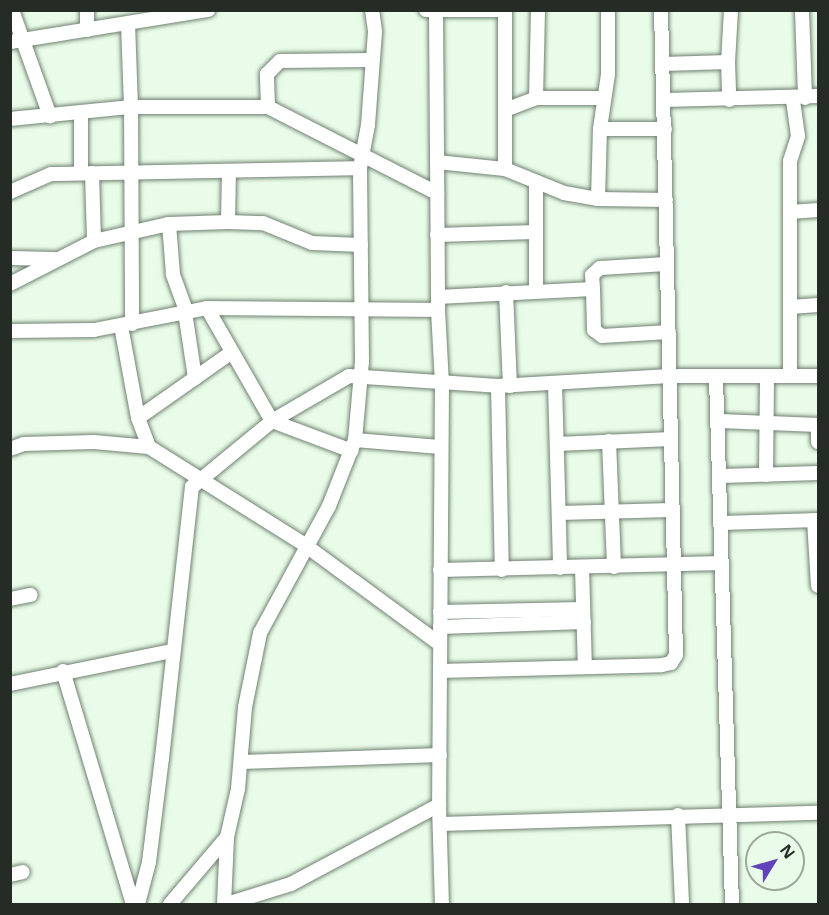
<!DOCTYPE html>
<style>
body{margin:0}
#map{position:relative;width:829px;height:915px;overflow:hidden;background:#e9fce9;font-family:"Noto Sans",sans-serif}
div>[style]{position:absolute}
.roads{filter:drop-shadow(0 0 2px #708171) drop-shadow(0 0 2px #708171)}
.minor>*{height:14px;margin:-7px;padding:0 7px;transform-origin:7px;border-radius:7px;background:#fff}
span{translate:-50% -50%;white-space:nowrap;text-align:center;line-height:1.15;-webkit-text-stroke:4.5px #e9fce9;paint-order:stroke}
.frame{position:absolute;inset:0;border:12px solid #252c26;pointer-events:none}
.north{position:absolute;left:745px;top:831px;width:60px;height:60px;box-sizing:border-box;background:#e9fce9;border:2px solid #9ba99b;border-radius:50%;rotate:53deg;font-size:16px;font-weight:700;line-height:24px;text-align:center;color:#252c26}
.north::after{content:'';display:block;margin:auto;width:21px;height:27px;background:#6243bc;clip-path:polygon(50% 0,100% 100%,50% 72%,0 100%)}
</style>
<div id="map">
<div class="roads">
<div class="minor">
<div style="left:12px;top:10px;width:113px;rotate:70.3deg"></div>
<div style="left:87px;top:10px;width:20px;rotate:90deg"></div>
<div style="left:426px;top:10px;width:77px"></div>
<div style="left:436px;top:10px;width:300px;rotate:89.6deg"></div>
<div style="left:438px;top:310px;width:74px;rotate:86.9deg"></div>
<div style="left:442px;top:384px;width:421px;rotate:90.4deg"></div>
<div style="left:439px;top:805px;width:99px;rotate:88.3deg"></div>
<div style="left:505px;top:10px;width:159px;rotate:90deg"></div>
<div style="left:802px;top:10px;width:88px;rotate:88deg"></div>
<div style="left:128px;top:24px;width:83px;rotate:87.9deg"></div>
<div style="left:131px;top:107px;width:137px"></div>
<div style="left:268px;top:107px;width:190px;rotate:27deg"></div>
<div style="left:10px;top:42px;width:201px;rotate:-9.2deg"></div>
<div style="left:728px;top:62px;width:38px;rotate:88deg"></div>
<div style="left:663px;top:64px;width:65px;rotate:-1.8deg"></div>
<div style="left:728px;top:62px;width:52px;rotate:-86.7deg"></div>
<div style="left:536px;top:98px;width:68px"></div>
<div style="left:664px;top:100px;width:154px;rotate:-1.5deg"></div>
<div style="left:268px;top:107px;width:33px;rotate:-92deg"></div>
<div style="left:267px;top:74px;width:18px;rotate:-45deg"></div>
<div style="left:280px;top:61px;width:92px;rotate:-0.6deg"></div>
<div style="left:505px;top:110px;width:33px;rotate:-21deg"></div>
<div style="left:536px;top:98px;width:88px;rotate:-88.7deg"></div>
<div style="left:81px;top:112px;width:61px;rotate:90deg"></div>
<div style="left:10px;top:119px;width:122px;rotate:-5.7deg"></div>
<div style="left:131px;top:107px;width:217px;rotate:89.7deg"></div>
<div style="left:600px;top:129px;width:65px"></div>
<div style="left:437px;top:162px;width:68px;rotate:5.9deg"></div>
<div style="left:505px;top:169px;width:64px;rotate:22.1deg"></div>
<div style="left:564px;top:193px;width:35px;rotate:10deg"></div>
<div style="left:598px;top:199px;width:68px;rotate:0.8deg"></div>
<div style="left:92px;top:173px;width:68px;rotate:88.3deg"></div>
<div style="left:10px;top:192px;width:45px;rotate:-23.7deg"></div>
<div style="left:51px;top:174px;width:309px;rotate:-1.1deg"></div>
<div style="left:360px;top:168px;width:44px;rotate:-79.5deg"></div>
<div style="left:368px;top:125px;width:94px;rotate:-85.7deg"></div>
<div style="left:375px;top:31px;width:21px;rotate:-98deg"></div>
<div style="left:598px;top:199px;width:70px;rotate:-88.4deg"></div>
<div style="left:600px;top:129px;width:56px;rotate:-81.7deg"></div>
<div style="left:608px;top:74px;width:64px;rotate:-90deg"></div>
<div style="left:790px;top:212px;width:28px;rotate:-4deg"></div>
<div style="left:228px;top:222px;width:35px;rotate:2deg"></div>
<div style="left:263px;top:223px;width:53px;rotate:22.2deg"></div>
<div style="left:312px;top:243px;width:49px;rotate:2.3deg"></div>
<div style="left:437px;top:235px;width:98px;rotate:-1.8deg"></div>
<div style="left:10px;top:258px;width:44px;rotate:1.3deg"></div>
<div style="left:10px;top:284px;width:94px;rotate:-27.1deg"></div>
<div style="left:94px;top:241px;width:77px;rotate:-12.8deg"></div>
<div style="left:169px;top:224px;width:59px;rotate:-1.9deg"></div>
<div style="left:228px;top:222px;width:50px;rotate:-88.9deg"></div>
<div style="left:593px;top:289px;width:14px;rotate:-94deg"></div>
<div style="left:592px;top:275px;width:11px;rotate:-41deg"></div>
<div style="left:600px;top:268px;width:67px;rotate:-3.4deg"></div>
<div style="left:536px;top:290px;width:107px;rotate:-90deg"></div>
<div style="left:506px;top:292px;width:94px;rotate:87.6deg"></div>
<div style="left:438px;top:297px;width:155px;rotate:-3deg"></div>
<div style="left:593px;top:289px;width:41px;rotate:88.6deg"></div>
<div style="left:594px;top:330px;width:10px;rotate:37deg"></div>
<div style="left:602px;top:336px;width:67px;rotate:-3.4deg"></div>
<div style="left:790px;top:307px;width:28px;rotate:-4deg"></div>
<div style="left:207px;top:308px;width:130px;rotate:60.1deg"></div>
<div style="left:272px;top:421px;width:85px;rotate:20.6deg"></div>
<div style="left:121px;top:326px;width:94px;rotate:79.5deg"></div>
<div style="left:138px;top:418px;width:31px;rotate:69deg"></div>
<div style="left:10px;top:331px;width:84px;rotate:-0.7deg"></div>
<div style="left:94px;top:330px;width:115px;rotate:-11deg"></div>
<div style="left:207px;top:308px;width:231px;rotate:0.5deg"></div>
<div style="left:790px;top:375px;width:214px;rotate:-90deg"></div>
<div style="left:790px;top:161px;width:26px;rotate:-72deg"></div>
<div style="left:798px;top:136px;width:37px;rotate:-98deg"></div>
<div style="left:195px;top:378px;width:45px;rotate:-35.1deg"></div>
<div style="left:716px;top:378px;width:526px;rotate:88.26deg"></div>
<div style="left:555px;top:384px;width:184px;rotate:88.4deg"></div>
<div style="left:498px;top:386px;width:184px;rotate:88.8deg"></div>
<div style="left:138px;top:418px;width:70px;rotate:-35.1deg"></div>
<div style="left:195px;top:378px;width:74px;rotate:-98.6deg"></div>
<div style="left:184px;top:305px;width:33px;rotate:-110deg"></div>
<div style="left:173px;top:274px;width:50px;rotate:-94.6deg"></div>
<div style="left:720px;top:421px;width:98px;rotate:2.3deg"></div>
<div style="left:818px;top:425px;width:17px;rotate:90deg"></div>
<div style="left:355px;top:440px;width:85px;rotate:4.7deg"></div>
<div style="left:609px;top:441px;width:126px;rotate:87.7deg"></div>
<div style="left:557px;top:444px;width:114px;rotate:-2.5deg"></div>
<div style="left:10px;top:449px;width:15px;rotate:-20deg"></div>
<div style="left:24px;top:444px;width:70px;rotate:-1.6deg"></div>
<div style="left:94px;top:442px;width:55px;rotate:5.2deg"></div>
<div style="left:149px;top:447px;width:184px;rotate:32.1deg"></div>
<div style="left:305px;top:545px;width:167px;rotate:36.3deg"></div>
<div style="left:766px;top:475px;width:98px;rotate:-89.4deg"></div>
<div style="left:722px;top:476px;width:96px;rotate:-1.8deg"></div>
<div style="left:559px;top:513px;width:113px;rotate:-1.5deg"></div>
<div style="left:814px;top:520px;width:66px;rotate:86.5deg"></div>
<div style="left:722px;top:523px;width:96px;rotate:-1.8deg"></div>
<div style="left:582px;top:568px;width:99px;rotate:88.3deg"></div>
<div style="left:440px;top:570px;width:282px;rotate:-1.4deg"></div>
<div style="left:10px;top:599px;width:21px;rotate:-11deg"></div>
<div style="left:440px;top:612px;width:143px;rotate:-1.2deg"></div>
<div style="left:440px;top:627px;width:144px;rotate:-2deg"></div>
<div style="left:63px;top:671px;width:243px;rotate:73.3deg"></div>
<div style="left:440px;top:671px;width:222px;rotate:-1.5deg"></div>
<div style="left:662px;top:665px;width:9px;rotate:-13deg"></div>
<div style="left:671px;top:663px;width:9px;rotate:-58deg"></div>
<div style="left:676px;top:655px;width:645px;rotate:-91.33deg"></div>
<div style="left:10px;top:684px;width:165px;rotate:-11.5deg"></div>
<div style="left:242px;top:762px;width:198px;rotate:-2deg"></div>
<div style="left:678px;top:815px;width:89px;rotate:87.4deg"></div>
<div style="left:440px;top:824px;width:378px;rotate:-1.7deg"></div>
<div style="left:10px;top:875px;width:13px;rotate:-13deg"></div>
<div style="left:138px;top:904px;width:43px;rotate:-75.3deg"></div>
<div style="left:149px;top:862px;width:105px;rotate:-82.9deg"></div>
<div style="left:162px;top:758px;width:273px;rotate:-83.7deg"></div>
<div style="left:192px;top:487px;width:104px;rotate:-39.5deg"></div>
<div style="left:272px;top:421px;width:89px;rotate:-30.3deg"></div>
<div style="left:349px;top:376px;width:149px;rotate:3.8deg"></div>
<div style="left:498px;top:386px;width:172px;rotate:-3.3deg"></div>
<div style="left:670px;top:376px;width:148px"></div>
<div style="left:170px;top:904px;width:88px;rotate:-49.6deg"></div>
<div style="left:227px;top:837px;width:49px;rotate:-77.1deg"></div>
<div style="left:238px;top:789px;width:82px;rotate:-85.1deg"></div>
<div style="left:245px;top:707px;width:76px;rotate:-78.5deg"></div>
<div style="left:260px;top:633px;width:145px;rotate:-61.5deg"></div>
<div style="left:329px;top:506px;width:71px;rotate:-68.5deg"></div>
<div style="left:355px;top:440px;width:79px;rotate:-84.9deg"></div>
<div style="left:362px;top:361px;width:193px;rotate:-90.6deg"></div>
<div style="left:224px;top:904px;width:67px;rotate:-87.4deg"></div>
<div style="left:227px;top:904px;width:67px;rotate:-17.4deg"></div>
<div style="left:291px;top:884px;width:168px;rotate:-28.1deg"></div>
</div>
</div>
<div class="frame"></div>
<div class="north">N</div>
</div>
